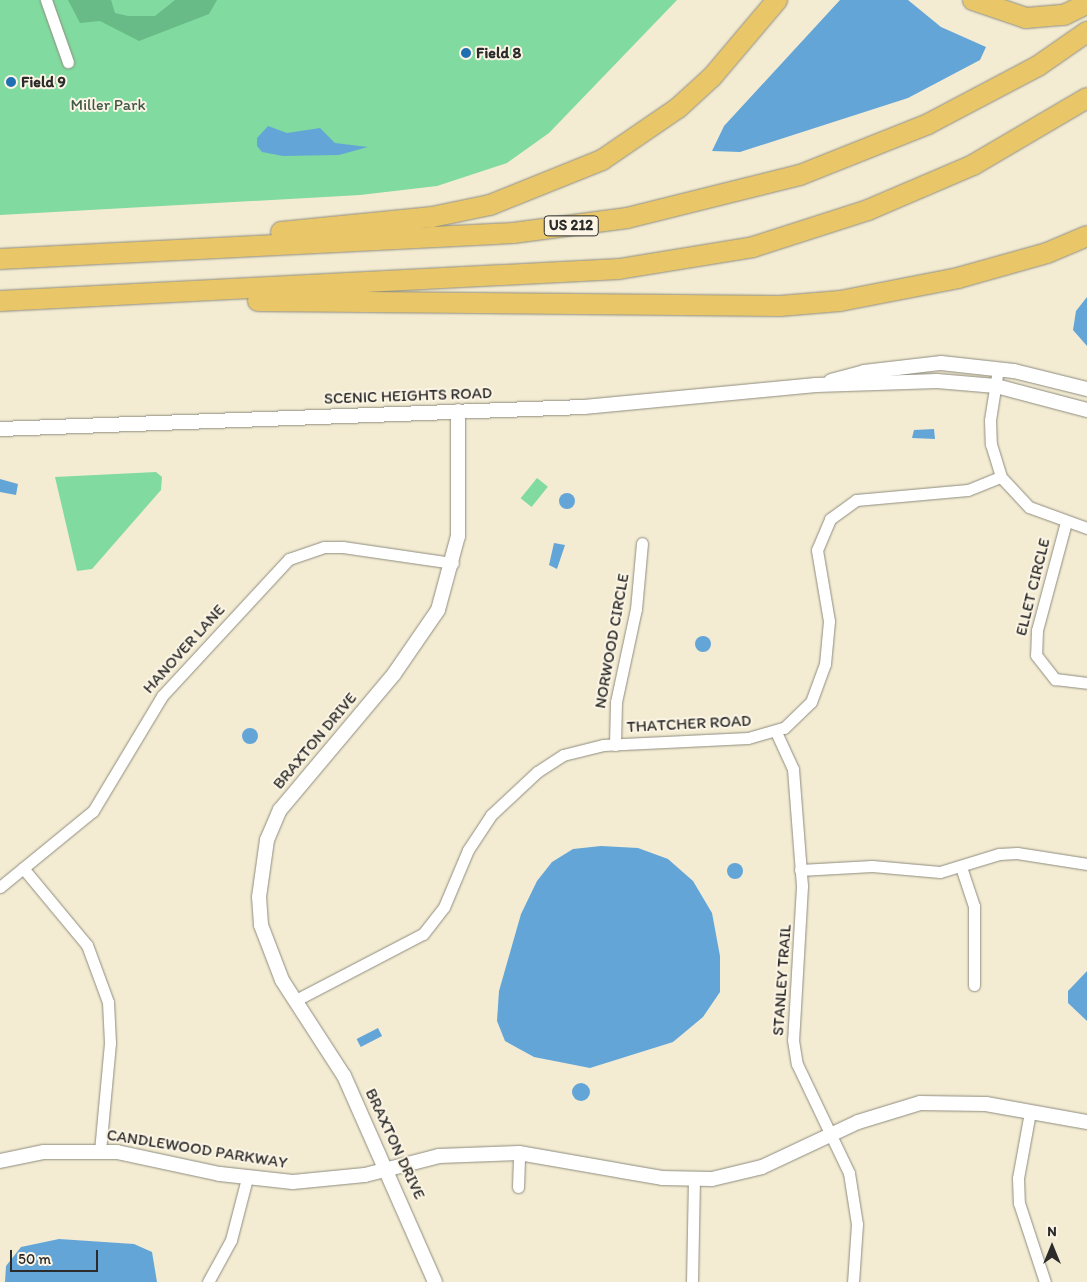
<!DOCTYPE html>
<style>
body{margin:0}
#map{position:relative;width:1087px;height:1282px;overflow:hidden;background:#f3ecd3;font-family:Itim,sans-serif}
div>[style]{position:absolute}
.green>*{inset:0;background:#81da9f;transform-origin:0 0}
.forest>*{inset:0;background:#68ba86}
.water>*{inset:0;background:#64a5d8;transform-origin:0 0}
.round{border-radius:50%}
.roads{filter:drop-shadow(0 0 1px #8f8c7f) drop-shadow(0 0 1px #8f8c7f)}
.minor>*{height:11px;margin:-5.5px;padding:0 5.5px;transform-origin:5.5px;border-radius:5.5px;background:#fff}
.tertiary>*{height:14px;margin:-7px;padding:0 7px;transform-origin:7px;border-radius:7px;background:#fff}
.motorway>*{height:20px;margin:-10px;padding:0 10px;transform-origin:10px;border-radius:10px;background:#e9c769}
.dots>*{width:14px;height:14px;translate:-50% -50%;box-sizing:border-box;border:2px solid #fcf5e5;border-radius:50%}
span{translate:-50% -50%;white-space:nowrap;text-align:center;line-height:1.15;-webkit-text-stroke:4px #fcf5e5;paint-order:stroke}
.shield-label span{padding:1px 4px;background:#fcf5e5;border:1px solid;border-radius:4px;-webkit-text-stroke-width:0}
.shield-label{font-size:15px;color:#2b2b2b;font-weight:700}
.poi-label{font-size:16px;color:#2b2b2b;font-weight:700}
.left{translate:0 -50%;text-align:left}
.park-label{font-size:16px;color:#405748}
.street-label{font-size:16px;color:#2b2b2b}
.north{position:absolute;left:1027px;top:1222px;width:50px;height:50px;-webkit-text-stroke:4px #fcf5e5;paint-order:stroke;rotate:0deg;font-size:14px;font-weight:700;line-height:20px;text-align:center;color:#2b2b2b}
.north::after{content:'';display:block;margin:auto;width:18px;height:22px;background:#2b2b2b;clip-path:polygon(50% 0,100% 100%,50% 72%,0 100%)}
.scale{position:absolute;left:10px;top:1250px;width:88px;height:22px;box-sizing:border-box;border:2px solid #2b2b2b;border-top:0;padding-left:6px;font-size:15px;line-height:18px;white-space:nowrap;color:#2b2b2b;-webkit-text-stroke:4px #fcf5e5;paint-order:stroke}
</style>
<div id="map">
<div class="green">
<div style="clip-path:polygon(0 0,677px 0,549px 133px,507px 163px,437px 186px,360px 195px,0 215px)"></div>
<div style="clip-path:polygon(156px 472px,162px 477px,161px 490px,92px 569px,77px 571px,55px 477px)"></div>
<div style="left:537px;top:478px;width:14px;height:26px;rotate:39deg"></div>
</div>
<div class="forest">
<div style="clip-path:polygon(68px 0,111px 0,115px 13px,128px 16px,155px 16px,175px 0,217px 0,209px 14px,139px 41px,100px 21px,80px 23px)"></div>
</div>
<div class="water">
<div style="clip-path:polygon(840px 0,908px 0,941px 27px,986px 47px,980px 60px,908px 98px,740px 152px,712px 151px,724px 126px)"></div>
<div style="clip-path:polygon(268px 126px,287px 133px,320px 128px,335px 143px,368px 147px,339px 155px,283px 156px,262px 152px,257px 146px,257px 138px)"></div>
<div style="clip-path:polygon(1087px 297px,1087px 346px,1073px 330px,1076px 311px)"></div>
<div style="clip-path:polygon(934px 429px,935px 439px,912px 438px,914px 430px)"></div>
<div style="clip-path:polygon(0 479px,18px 484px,16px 495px,0 492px)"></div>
<div class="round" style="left:559px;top:493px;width:16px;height:16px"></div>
<div style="clip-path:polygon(554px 543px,565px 545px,557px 569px,549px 565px)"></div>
<div class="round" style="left:695px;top:636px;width:16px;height:16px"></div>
<div class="round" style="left:242px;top:728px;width:16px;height:16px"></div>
<div style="clip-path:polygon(601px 846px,638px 848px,668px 859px,693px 881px,712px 913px,720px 956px,720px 992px,703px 1017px,673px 1042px,590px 1068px,534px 1057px,505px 1041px,497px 1021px,499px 991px,521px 914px,537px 881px,552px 862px,573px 849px)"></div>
<div class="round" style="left:727px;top:863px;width:16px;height:16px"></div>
<div style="clip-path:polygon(1087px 971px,1087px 1021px,1068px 1003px,1068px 991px)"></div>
<div style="left:378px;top:1028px;width:9px;height:24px;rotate:63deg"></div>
<div class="round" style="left:572px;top:1083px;width:18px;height:18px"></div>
<div style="clip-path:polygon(59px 1239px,134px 1244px,152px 1252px,157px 1282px,5px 1282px,6px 1266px,21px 1247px)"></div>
</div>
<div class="roads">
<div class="minor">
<div style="left:46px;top:0;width:66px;rotate:70.5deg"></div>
<div style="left:998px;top:369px;width:52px;rotate:98.9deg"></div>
<div style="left:990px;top:420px;width:24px;rotate:88deg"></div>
<div style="left:991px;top:444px;width:34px;rotate:73deg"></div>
<div style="left:1001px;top:477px;width:41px;rotate:47deg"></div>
<div style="left:1029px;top:507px;width:62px;rotate:19.9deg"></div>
<div style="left:1066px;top:522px;width:112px;rotate:105deg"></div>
<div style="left:1037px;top:630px;width:25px;rotate:92deg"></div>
<div style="left:1036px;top:655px;width:31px;rotate:52deg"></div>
<div style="left:1055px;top:679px;width:32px;rotate:7deg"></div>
<div style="left:776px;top:732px;width:41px;rotate:65.3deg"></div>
<div style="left:793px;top:769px;width:117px;rotate:85.6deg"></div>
<div style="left:802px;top:886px;width:154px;rotate:93.3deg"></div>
<div style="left:793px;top:1040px;width:24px;rotate:81deg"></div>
<div style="left:797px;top:1064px;width:121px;rotate:64.5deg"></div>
<div style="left:849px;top:1173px;width:52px;rotate:81.1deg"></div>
<div style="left:857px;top:1224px;width:58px;rotate:93.9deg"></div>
<div style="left:615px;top:745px;width:43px;rotate:-88.7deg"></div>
<div style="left:616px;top:702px;width:95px;rotate:-77.9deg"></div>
<div style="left:636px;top:609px;width:66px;rotate:-84.8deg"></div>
<div style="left:961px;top:867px;width:41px;rotate:71.6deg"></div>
<div style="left:974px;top:906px;width:79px;rotate:90deg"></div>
<div style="left:23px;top:868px;width:100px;rotate:50.3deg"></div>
<div style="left:87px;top:945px;width:61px;rotate:69.8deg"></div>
<div style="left:108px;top:1002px;width:41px;rotate:87.2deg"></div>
<div style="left:110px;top:1043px;width:108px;rotate:95.3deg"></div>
<div style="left:800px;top:870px;width:72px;rotate:-3.2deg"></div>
<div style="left:872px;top:866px;width:68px;rotate:5deg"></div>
<div style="left:940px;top:872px;width:62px;rotate:-17deg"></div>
<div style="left:999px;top:854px;width:18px;rotate:-3deg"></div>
<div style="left:1017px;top:853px;width:71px;rotate:8.9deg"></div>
<div style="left:0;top:887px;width:120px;rotate:-39.3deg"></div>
<div style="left:93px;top:811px;width:134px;rotate:-59deg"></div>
<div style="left:162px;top:696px;width:187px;rotate:-47.2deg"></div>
<div style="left:289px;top:559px;width:37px;rotate:-19deg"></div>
<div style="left:324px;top:547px;width:19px"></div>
<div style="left:343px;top:547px;width:111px;rotate:8.3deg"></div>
<div style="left:296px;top:1000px;width:143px;rotate:-27.5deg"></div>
<div style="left:423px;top:934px;width:34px;rotate:-52deg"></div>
<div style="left:444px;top:907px;width:62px;rotate:-67.2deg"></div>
<div style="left:468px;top:850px;width:42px;rotate:-56.7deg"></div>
<div style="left:491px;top:815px;width:63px;rotate:-43.1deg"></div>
<div style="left:537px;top:772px;width:31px;rotate:-33deg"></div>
<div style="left:563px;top:755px;width:41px;rotate:-14deg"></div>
<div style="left:603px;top:745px;width:145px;rotate:-2.8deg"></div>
<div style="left:748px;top:738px;width:37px;rotate:-16deg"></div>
<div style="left:784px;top:728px;width:37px;rotate:-44deg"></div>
<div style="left:811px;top:702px;width:40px;rotate:-69.8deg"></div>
<div style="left:825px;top:664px;width:43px;rotate:-84.7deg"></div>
<div style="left:829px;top:621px;width:72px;rotate:-99.6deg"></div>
<div style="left:817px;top:550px;width:34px;rotate:-67deg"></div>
<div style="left:830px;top:519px;width:32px;rotate:-36deg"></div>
<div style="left:856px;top:500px;width:112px;rotate:-5.1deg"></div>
<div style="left:968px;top:490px;width:35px;rotate:-22deg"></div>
<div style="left:1030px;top:1112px;width:67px;rotate:100.3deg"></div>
<div style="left:1018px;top:1178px;width:25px;rotate:88deg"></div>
<div style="left:1019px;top:1203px;width:83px;rotate:71.8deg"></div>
<div style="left:518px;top:1187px;width:34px;rotate:-88deg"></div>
<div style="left:208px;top:1282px;width:48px;rotate:-61.3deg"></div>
<div style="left:231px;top:1240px;width:64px;rotate:-75.5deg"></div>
<div style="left:692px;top:1282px;width:103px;rotate:-88.9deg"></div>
</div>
<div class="tertiary">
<div style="left:831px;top:381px;width:34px;rotate:-15deg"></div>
<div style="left:864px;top:372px;width:78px;rotate:-6.7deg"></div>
<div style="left:941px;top:363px;width:73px;rotate:6.3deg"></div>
<div style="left:1014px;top:371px;width:75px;rotate:13.9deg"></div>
<div style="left:0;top:429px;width:584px;rotate:-2.16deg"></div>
<div style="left:584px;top:407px;width:233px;rotate:-5.4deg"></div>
<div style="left:816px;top:385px;width:121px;rotate:-1.9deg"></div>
<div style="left:937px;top:381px;width:59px;rotate:4.8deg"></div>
<div style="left:996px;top:386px;width:94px;rotate:14.8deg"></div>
<div style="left:0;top:1161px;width:45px;rotate:-11.6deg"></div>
<div style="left:44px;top:1152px;width:73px"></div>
<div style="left:117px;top:1152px;width:105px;rotate:12.1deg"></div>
<div style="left:220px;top:1174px;width:73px;rotate:6.3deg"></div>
<div style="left:293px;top:1182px;width:72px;rotate:-5.6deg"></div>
<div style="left:365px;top:1175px;width:76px;rotate:-14.4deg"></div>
<div style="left:439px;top:1156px;width:80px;rotate:-2.1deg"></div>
<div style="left:519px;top:1153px;width:145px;rotate:9.9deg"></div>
<div style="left:662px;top:1178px;width:50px;rotate:1.1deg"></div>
<div style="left:712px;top:1179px;width:51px;rotate:-13.5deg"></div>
<div style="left:762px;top:1167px;width:106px;rotate:-25.1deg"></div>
<div style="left:858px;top:1122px;width:65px;rotate:-17deg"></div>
<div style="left:920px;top:1103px;width:66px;rotate:0.9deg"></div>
<div style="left:986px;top:1104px;width:103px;rotate:10.1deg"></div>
<div style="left:435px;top:1282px;width:225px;rotate:-113.8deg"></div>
<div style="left:344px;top:1076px;width:114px;rotate:-122.9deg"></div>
<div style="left:282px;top:980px;width:59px;rotate:-110.9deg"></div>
<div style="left:261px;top:925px;width:28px;rotate:-94deg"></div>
<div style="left:259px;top:897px;width:58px;rotate:-82deg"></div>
<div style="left:267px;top:840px;width:33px;rotate:-67deg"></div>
<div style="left:280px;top:810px;width:177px;rotate:-50deg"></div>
<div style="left:394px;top:674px;width:78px;rotate:-55.5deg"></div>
<div style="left:438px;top:610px;width:77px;rotate:-74.9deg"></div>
<div style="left:458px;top:536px;width:125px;rotate:-90deg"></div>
</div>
<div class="motorway">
<div style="left:973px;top:0;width:56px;rotate:18.8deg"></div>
<div style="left:1026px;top:18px;width:38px;rotate:-5deg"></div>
<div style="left:1064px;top:15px;width:25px;rotate:-26deg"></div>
<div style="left:281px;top:232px;width:152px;rotate:-5.7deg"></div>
<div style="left:432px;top:217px;width:59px;rotate:-11.7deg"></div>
<div style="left:490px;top:205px;width:121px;rotate:-21.9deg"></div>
<div style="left:602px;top:160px;width:92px;rotate:-34.4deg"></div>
<div style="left:678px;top:108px;width:46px;rotate:-42.4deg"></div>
<div style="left:712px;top:77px;width:101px;rotate:-49.8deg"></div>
<div style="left:0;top:259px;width:514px;rotate:-2.9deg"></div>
<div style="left:513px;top:233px;width:115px;rotate:-7.5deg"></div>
<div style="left:627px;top:218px;width:178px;rotate:-14deg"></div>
<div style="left:800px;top:175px;width:138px;rotate:-21.7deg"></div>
<div style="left:928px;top:124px;width:124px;rotate:-27.8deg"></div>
<div style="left:1038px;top:66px;width:60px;rotate:-34.8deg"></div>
<div style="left:0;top:301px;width:620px;rotate:-2.96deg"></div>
<div style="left:619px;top:269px;width:136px;rotate:-9.3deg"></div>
<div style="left:753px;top:247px;width:121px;rotate:-17.8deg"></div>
<div style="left:868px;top:210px;width:114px;rotate:-23.2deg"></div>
<div style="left:973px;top:165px;width:132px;rotate:-30.4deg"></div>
<div style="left:258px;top:301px;width:522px;rotate:0.55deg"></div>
<div style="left:780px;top:306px;width:60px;rotate:-4.8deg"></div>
<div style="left:840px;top:301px;width:120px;rotate:-11deg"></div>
<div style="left:958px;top:278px;width:92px;rotate:-15.7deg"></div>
<div style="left:1047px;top:253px;width:43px;rotate:-23deg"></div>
</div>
</div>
<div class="dots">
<div style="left:466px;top:53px;background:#1f6fb2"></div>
<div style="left:11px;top:82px;background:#1f6fb2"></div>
</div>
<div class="shield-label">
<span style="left:571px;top:226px">US 212</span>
</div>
<div class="poi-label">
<span class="left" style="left:476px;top:53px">Field 8</span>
<span class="left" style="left:21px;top:82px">Field 9</span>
</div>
<div class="park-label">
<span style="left:108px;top:105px">Miller Park</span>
</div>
<div class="street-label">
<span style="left:408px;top:396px;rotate:-2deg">SCENIC HEIGHTS ROAD</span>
<span style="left:1033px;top:587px;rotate:-76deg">ELLET CIRCLE</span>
<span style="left:612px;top:641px;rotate:-80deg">NORWOOD CIRCLE</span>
<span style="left:184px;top:649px;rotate:-48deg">HANOVER LANE</span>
<span style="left:689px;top:724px;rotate:-3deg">THATCHER ROAD</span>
<span style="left:315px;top:741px;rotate:-50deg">BRAXTON DRIVE</span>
<span style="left:782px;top:980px;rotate:-86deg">STANLEY TRAIL</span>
<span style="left:395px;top:1144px;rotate:65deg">BRAXTON DRIVE</span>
<span style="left:197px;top:1149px;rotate:9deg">CANDLEWOOD PARKWAY</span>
</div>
<div class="north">N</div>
<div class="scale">50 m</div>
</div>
